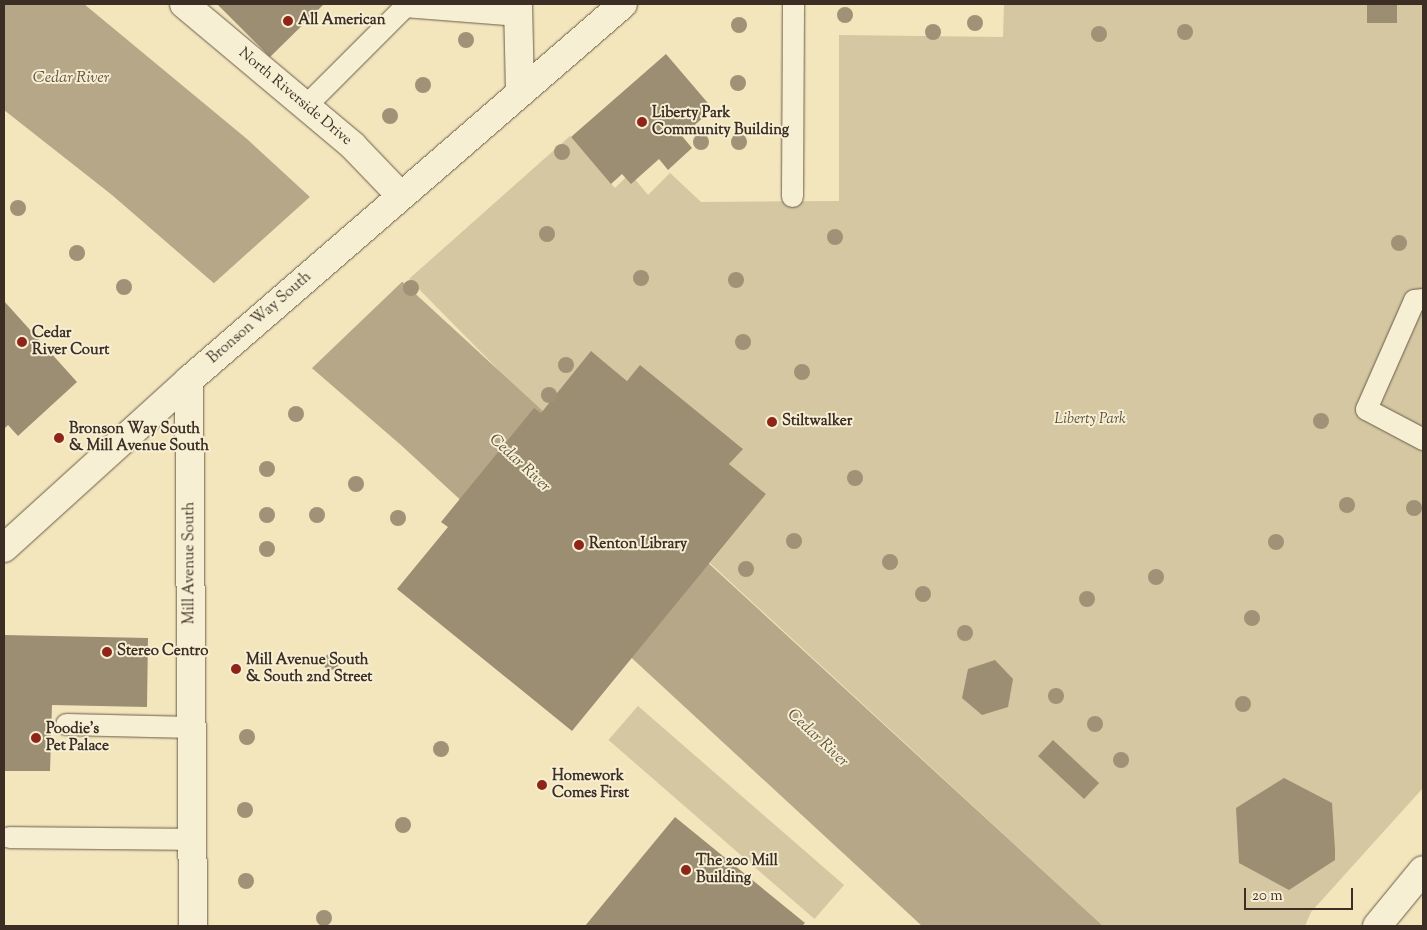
<!DOCTYPE html>
<style>
body{margin:0}
#map{position:relative;width:1427px;height:930px;overflow:hidden;background:#f3e6bc;font-family:"Sorts Mill Goudy",serif}
div>[style]{position:absolute}
.green>*{inset:0;background:#d4c7a2;transform-origin:0 0}
.water>*{inset:0;background:#b5a788}
.pier>*{inset:0;background:#f3e6bc}
.building>*{inset:0;background:#9b8e73;transform-origin:0 0}
.roads{filter:drop-shadow(0 0 1px #6a5c4a) drop-shadow(0 0 1px #6a5c4a)}
.service>*{height:21px;margin:-10.5px;padding:0 10.5px;transform-origin:10.5px;border-radius:10.5px;background:#f7efd3}
.minor>*{height:28px;margin:-14px;padding:0 14px;transform-origin:14px;border-radius:14px;background:#f7efd3}
.tertiary>*{height:28px;margin:-14px;padding:0 14px;transform-origin:14px;border-radius:14px;background:#f7efd3}
.secondary>*{height:28px;margin:-14px;padding:0 14px;transform-origin:14px;border-radius:14px;background:#f7efd3}
.trees>*{width:16px;height:16px;margin:-8px;border-radius:50%;background:#9f9276}
.dots>*{width:14px;height:14px;translate:-50% -50%;box-sizing:border-box;border:2px solid #f7efd3;border-radius:50%}
span{translate:-50% -50%;white-space:nowrap;text-align:center;line-height:1.15;-webkit-text-stroke:4px #f7efd3;paint-order:stroke}
.poi-label{font-size:15px;color:#3c2e24;font-weight:700}
.left{translate:0 -50%;text-align:left}
.street-label{font-size:15px;color:#3c2e24}
.park-label{font-size:15px;color:#5a4d3d;font-style:italic}
.water-label{font-size:16px;color:#605242;font-style:italic}
.frame{position:absolute;inset:0;border:5px solid #3c2e24;pointer-events:none}
.scale{position:absolute;left:1244px;top:888px;width:109px;height:22px;box-sizing:border-box;border:2px solid #3c2e24;border-top:0;padding-left:6px;font-size:15px;line-height:18px;white-space:nowrap;color:#3c2e24;-webkit-text-stroke:4px #f7efd3;paint-order:stroke}
</style>
<div id="map">
<div class="green">
<div style="clip-path:polygon(1004px 4px,1423px 4px,1423px 788px,1311px 912px,1305px 926px,1103px 926px,710px 563px,766px 494px,729px 464px,742px 448px,640px 366px,627px 381px,592px 352px,541px 413px,409px 279px,570px 136px,615px 188px,630px 173px,648px 195px,670px 173px,701px 202px,839px 201px,839px 35px,1003px 37px)"></div>
<div style="left:638px;top:706px;width:273px;height:45px;rotate:41deg"></div>
</div>
<div class="water">
<div style="clip-path:polygon(4px 4px,84px 4px,247px 139px,1103px 926px,922px 926px,402px 446px,112px 195px,4px 110px)"></div>
</div>
<div class="pier">
<div style="clip-path:polygon(312px 195px,404px 280px,310px 370px,212px 285px)"></div>
</div>
<div class="building">
<div style="clip-path:polygon(217px 4px,324px 4px,270px 57px)"></div>
<div style="left:1367px;top:4px;width:30px;height:19px"></div>
<div style="clip-path:polygon(666px 54px,713px 109px,682px 136px,692px 148px,668px 170px,659px 159px,631px 184px,622px 174px,611px 184px,571px 137px)"></div>
<div style="clip-path:polygon(4px 301px,77px 382px,18px 436px,8px 425px,4px 429px)"></div>
<div style="clip-path:polygon(591px 351px,627px 381px,640px 365px,743px 449px,729px 464px,766px 494px,572px 731px,397px 589px,448px 527px,441px 522px,534px 408px,541px 413px)"></div>
<div style="clip-path:polygon(4px 635px,148px 638px,147px 707px,52px 705px,50px 771px,4px 771px)"></div>
<div style="clip-path:polygon(995px 660px,1013px 679px,1008px 707px,982px 715px,962px 698px,968px 669px)"></div>
<div style="left:1053px;top:740px;width:63px;height:22px;rotate:43deg"></div>
<div style="clip-path:polygon(1284px 778px,1332px 803px,1335px 850px,1335px 860px,1289px 890px,1239px 863px,1236px 808px)"></div>
<div style="clip-path:polygon(675px 817px,805px 923px,802px 926px,585px 926px)"></div>
</div>
<div class="roads">
<div class="service">
<div style="left:404px;top:6px;width:115px;rotate:4.5deg"></div>
<div style="left:306px;top:105px;width:143px;rotate:-45deg"></div>
<div style="left:792px;top:196px;width:192px;rotate:-89.7deg"></div>
<div style="left:1423px;top:299px;width:9px;rotate:174deg"></div>
<div style="left:1414px;top:300px;width:119px;rotate:113.8deg"></div>
<div style="left:1366px;top:409px;width:64px;rotate:27.8deg"></div>
<div style="left:66px;top:724px;width:126px;rotate:1.4deg"></div>
<div style="left:9px;top:837px;width:183px;rotate:0.6deg"></div>
</div>
<div class="minor">
<div style="left:184px;top:4px;width:221px;rotate:40deg"></div>
<div style="left:353px;top:146px;width:68px;rotate:46.2deg"></div>
</div>
<div class="tertiary">
<div style="left:518px;top:4px;width:86px;rotate:88.7deg"></div>
</div>
<div class="secondary">
<div style="left:189px;top:380px;width:546px;rotate:89.58deg"></div>
<div style="left:4px;top:548px;width:250px;rotate:-42.2deg"></div>
<div style="left:189px;top:380px;width:574px;rotate:-40.9deg"></div>
<div style="left:1377px;top:926px;width:72px;rotate:-50.6deg"></div>
</div>
</div>
<div class="trees">
<div style="left:845px;top:15px"></div>
<div style="left:975px;top:23px"></div>
<div style="left:739px;top:25px"></div>
<div style="left:933px;top:32px"></div>
<div style="left:1185px;top:32px"></div>
<div style="left:1099px;top:34px"></div>
<div style="left:466px;top:40px"></div>
<div style="left:738px;top:83px"></div>
<div style="left:423px;top:85px"></div>
<div style="left:390px;top:116px"></div>
<div style="left:701px;top:142px"></div>
<div style="left:739px;top:142px"></div>
<div style="left:562px;top:152px"></div>
<div style="left:18px;top:208px"></div>
<div style="left:547px;top:234px"></div>
<div style="left:835px;top:237px"></div>
<div style="left:1399px;top:243px"></div>
<div style="left:77px;top:253px"></div>
<div style="left:641px;top:278px"></div>
<div style="left:736px;top:280px"></div>
<div style="left:124px;top:287px"></div>
<div style="left:411px;top:288px"></div>
<div style="left:743px;top:342px"></div>
<div style="left:566px;top:365px"></div>
<div style="left:802px;top:372px"></div>
<div style="left:549px;top:395px"></div>
<div style="left:296px;top:414px"></div>
<div style="left:1321px;top:421px"></div>
<div style="left:267px;top:469px"></div>
<div style="left:855px;top:478px"></div>
<div style="left:356px;top:484px"></div>
<div style="left:1347px;top:505px"></div>
<div style="left:1414px;top:508px"></div>
<div style="left:267px;top:515px"></div>
<div style="left:317px;top:515px"></div>
<div style="left:398px;top:518px"></div>
<div style="left:794px;top:541px"></div>
<div style="left:1276px;top:542px"></div>
<div style="left:267px;top:549px"></div>
<div style="left:890px;top:562px"></div>
<div style="left:746px;top:569px"></div>
<div style="left:1156px;top:577px"></div>
<div style="left:923px;top:594px"></div>
<div style="left:1087px;top:599px"></div>
<div style="left:1252px;top:618px"></div>
<div style="left:965px;top:633px"></div>
<div style="left:331px;top:662px"></div>
<div style="left:1056px;top:696px"></div>
<div style="left:1243px;top:704px"></div>
<div style="left:1095px;top:724px"></div>
<div style="left:247px;top:737px"></div>
<div style="left:441px;top:749px"></div>
<div style="left:1121px;top:760px"></div>
<div style="left:245px;top:810px"></div>
<div style="left:403px;top:825px"></div>
<div style="left:246px;top:881px"></div>
<div style="left:324px;top:918px"></div>
</div>
<div class="dots">
<div style="left:288px;top:21px;background:#8f2418"></div>
<div style="left:642px;top:122px;background:#8f2418"></div>
<div style="left:22px;top:342px;background:#8f2418"></div>
<div style="left:772px;top:422px;background:#8f2418"></div>
<div style="left:59px;top:438px;background:#8f2418"></div>
<div style="left:579px;top:545px;background:#8f2418"></div>
<div style="left:107px;top:652px;background:#8f2418"></div>
<div style="left:236px;top:669px;background:#8f2418"></div>
<div style="left:36px;top:738px;background:#8f2418"></div>
<div style="left:542px;top:785px;background:#8f2418"></div>
<div style="left:686px;top:870px;background:#8f2418"></div>
</div>
<div class="poi-label">
<span class="left" style="left:298px;top:21px">All American</span>
<span class="left" style="left:652px;top:122px">Liberty Park<br>Community Building</span>
<span class="left" style="left:32px;top:342px">Cedar<br>River Court</span>
<span class="left" style="left:782px;top:422px">Stiltwalker</span>
<span class="left" style="left:69px;top:438px">Bronson Way South<br>&amp; Mill Avenue South</span>
<span class="left" style="left:589px;top:545px">Renton Library</span>
<span class="left" style="left:117px;top:652px">Stereo Centro</span>
<span class="left" style="left:246px;top:669px">Mill Avenue South<br>&amp; South 2nd Street</span>
<span class="left" style="left:46px;top:738px">Poodie's<br>Pet Palace</span>
<span class="left" style="left:552px;top:785px">Homework<br>Comes First</span>
<span class="left" style="left:696px;top:870px">The 200 Mill<br>Building</span>
</div>
<div class="street-label">
<span style="left:295px;top:97px;rotate:40deg">North Riverside Drive</span>
<span style="left:260px;top:318px;rotate:-41deg">Bronson Way South</span>
<span style="left:190px;top:563px;rotate:-90deg">Mill Avenue South</span>
</div>
<div class="park-label">
<span style="left:1090px;top:420px">Liberty Park</span>
</div>
<div class="water-label">
<span style="left:71px;top:79px">Cedar River</span>
<span style="left:519px;top:464px;rotate:43deg">Cedar River</span>
<span style="left:817px;top:739px;rotate:43deg">Cedar River</span>
</div>
<div class="frame"></div>
<div class="scale">20 m</div>
</div>
